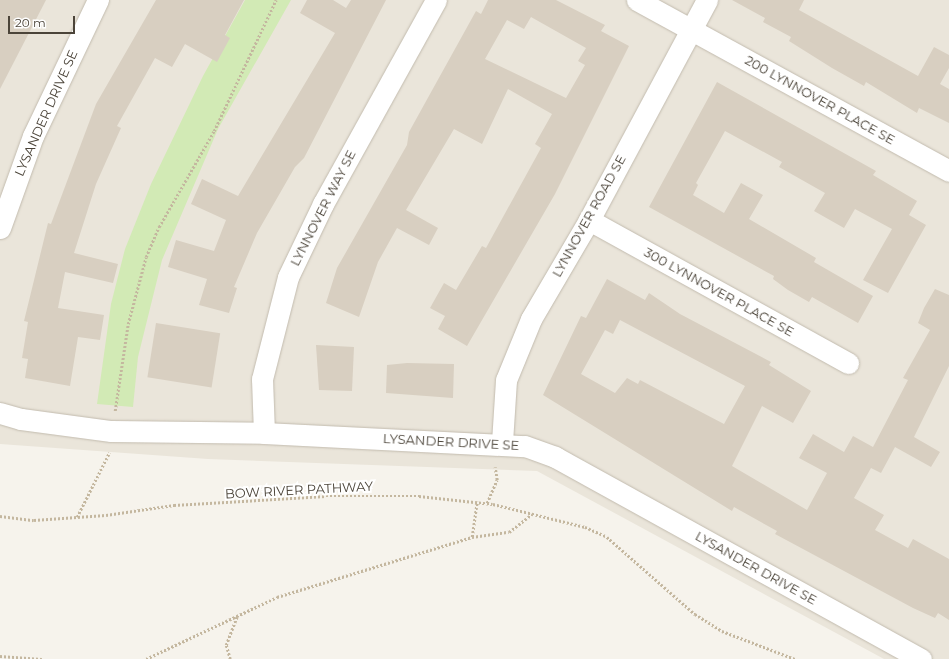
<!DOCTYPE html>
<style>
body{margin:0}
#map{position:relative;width:949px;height:659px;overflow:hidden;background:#f6f3ec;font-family:Montserrat,sans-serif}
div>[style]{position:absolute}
.residential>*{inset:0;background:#eae5da}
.green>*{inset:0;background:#d2eab5}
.building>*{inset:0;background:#d8cfc1;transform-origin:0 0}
.path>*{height:2.5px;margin-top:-1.25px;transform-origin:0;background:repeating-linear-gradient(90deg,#c4b79f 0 2px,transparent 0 4px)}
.roads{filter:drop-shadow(0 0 1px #c2bbae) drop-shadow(0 0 1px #c2bbae)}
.minor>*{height:21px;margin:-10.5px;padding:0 10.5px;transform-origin:10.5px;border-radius:10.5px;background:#fff}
span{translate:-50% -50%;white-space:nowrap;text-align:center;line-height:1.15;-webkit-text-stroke:4px #fff;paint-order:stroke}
.street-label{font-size:13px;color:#4b4439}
.scale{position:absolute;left:8px;top:16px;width:67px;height:18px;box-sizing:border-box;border:2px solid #4b4439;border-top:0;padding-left:5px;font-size:12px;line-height:14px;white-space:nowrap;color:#4b4439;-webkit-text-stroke:3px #fff;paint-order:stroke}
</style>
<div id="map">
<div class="residential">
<div style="clip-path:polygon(0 0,949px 0,949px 659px,884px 659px,537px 471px,208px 459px,0 444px)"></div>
</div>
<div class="green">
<div style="clip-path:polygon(245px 0,291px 0,218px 129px,162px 260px,138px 357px,133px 407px,97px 404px,111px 304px,125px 249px,151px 184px,203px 76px)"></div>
</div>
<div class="building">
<div style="clip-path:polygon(0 0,46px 0,0 89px)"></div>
<div style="clip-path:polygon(156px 0,244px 0,225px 35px,230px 38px,217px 62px,185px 44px,172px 67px,155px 58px,117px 126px,121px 128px,96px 184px,74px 253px,118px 264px,113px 283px,65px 272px,58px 308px,104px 315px,100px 340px,78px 337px,70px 386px,25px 378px,28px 359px,22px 358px,28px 322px,24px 321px,48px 223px,51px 224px,96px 104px)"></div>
<div style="clip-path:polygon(307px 0,333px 0,346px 8px,351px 0,386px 0,304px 158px,295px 167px,257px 233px,234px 287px,237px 288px,229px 313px,199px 305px,207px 279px,168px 267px,176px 240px,214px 251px,226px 220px,191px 204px,202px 179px,238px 196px,335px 33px,300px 13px)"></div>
<div style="clip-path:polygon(evenodd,488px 0,556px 0,605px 25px,601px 31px,629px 46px,555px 194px,467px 346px,438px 329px,445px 316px,430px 308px,444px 283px,456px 290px,482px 246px,486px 248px,541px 148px,535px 144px,552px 114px,508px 89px,482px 144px,454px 129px,406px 210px,438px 228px,429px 245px,397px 228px,378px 262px,359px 317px,326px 303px,337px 268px,407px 145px,409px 132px,430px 94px,476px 11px,481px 14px,488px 0,531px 17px,586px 48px,578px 61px,585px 65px,566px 98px,485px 59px,507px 20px,524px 29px,531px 17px)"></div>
<div style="clip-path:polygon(732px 0,804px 0,799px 10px,918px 76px,934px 47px,949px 55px,949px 68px,940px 84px,949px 89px,949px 123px,919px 108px,917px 113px,866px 82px,864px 86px,832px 68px,789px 41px,791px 37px,763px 22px,765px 18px)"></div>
<div style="clip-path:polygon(717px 82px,876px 171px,873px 175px,917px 201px,909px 215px,926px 225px,888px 293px,863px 280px,892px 229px,855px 209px,844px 228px,814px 211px,825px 193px,779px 167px,782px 162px,725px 131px,696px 183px,698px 185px,693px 195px,724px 213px,741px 183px,763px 195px,749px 219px,816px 258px,814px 262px,873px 296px,858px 323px,812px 297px,809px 302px,788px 290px,773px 279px,774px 276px,649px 207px)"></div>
<div style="clip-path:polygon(evenodd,607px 279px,645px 300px,649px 293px,680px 314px,771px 362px,769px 365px,811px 391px,793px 423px,762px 406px,732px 466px,807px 510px,827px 473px,799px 458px,813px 434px,844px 452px,853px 436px,873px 447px,908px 380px,903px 378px,930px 330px,918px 323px,924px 308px,935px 289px,949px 295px,949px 366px,914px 437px,940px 452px,931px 467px,895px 447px,881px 473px,871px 468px,854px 498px,884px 515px,875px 530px,908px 548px,913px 539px,949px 559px,949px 620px,938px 613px,935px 618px,913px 608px,775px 534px,777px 531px,734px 507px,732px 511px,543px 395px,581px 316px,586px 318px,607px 279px,620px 320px,745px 386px,724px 424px,640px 380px,638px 384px,627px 378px,615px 393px,581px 374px,605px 330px,613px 334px,620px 320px)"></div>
<div style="left:156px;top:323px;width:65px;height:55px;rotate:9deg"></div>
<div style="clip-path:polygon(316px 345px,354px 347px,352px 391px,319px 390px)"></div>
<div style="clip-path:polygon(407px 363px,454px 364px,453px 398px,386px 393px,387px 365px)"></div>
</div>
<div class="path">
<div style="left:115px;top:411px;width:88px;rotate:-81.5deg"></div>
<div style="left:128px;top:324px;width:69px;rotate:-75deg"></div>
<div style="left:146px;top:257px;width:33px;rotate:-67deg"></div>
<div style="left:159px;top:227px;width:111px;rotate:-60.2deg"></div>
<div style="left:214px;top:131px;width:145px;rotate:-64.7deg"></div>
<div style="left:487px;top:503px;width:25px;rotate:-67deg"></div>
<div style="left:497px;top:480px;width:13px;rotate:-99deg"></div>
<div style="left:0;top:516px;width:34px;rotate:7deg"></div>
<div style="left:34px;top:520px;width:72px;rotate:-4deg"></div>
<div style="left:106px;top:515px;width:69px;rotate:-8.4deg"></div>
<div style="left:174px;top:505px;width:152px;rotate:-3.4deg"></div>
<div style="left:326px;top:496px;width:93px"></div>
<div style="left:419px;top:496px;width:74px;rotate:6.2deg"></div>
<div style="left:493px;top:504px;width:95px;rotate:14deg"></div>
<div style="left:585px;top:527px;width:24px;rotate:24deg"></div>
<div style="left:607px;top:537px;width:117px;rotate:41.2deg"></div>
<div style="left:695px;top:614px;width:32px;rotate:32deg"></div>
<div style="left:722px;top:631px;width:78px;rotate:21deg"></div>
<div style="left:77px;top:517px;width:72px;rotate:-63.4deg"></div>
<div style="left:472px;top:537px;width:36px;rotate:-82deg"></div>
<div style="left:0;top:656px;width:42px;rotate:4.1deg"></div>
<div style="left:146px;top:659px;width:145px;rotate:-25.3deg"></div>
<div style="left:277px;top:597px;width:204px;rotate:-17.1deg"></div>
<div style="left:472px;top:537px;width:37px;rotate:-8deg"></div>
<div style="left:509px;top:532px;width:29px;rotate:-38deg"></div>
<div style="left:230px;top:659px;width:15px;rotate:-106deg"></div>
<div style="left:226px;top:645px;width:31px;rotate:-69deg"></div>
</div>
<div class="roads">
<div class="minor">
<div style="left:637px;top:0;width:356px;rotate:28.7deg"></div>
<div style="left:589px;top:220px;width:296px;rotate:28.9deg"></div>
<div style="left:0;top:228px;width:98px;rotate:-70.3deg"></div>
<div style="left:33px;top:136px;width:151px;rotate:-64.5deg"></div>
<div style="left:0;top:413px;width:22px;rotate:16deg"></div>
<div style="left:21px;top:419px;width:91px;rotate:7.6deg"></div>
<div style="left:111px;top:431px;width:153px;rotate:0.7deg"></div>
<div style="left:264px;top:433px;width:261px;rotate:2.9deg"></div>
<div style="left:525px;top:446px;width:32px;rotate:20deg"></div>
<div style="left:555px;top:457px;width:418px;rotate:28.9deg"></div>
<div style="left:264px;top:433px;width:54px;rotate:-92.1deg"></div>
<div style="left:262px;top:379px;width:105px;rotate:-75.7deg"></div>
<div style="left:288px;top:277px;width:81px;rotate:-64.4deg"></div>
<div style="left:323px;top:204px;width:233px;rotate:-61deg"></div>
<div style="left:502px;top:442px;width:62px;rotate:-86.3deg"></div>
<div style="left:506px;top:380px;width:66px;rotate:-67.7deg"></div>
<div style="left:531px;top:319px;width:115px;rotate:-59.6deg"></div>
<div style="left:589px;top:220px;width:250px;rotate:-61.8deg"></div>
</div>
</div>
<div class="street-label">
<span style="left:820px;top:100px;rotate:29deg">200 LYNNOVER PLACE SE</span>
<span style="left:46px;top:113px;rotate:-66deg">LYSANDER DRIVE SE</span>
<span style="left:323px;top:208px;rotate:-63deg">LYNNOVER WAY SE</span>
<span style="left:589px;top:216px;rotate:-61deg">LYNNOVER ROAD SE</span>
<span style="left:719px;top:292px;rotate:29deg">300 LYNNOVER PLACE SE</span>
<span style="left:451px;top:442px;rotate:3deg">LYSANDER DRIVE SE</span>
<span style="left:299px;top:490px;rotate:-3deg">BOW RIVER PATHWAY</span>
<span style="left:756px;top:568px;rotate:29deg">LYSANDER DRIVE SE</span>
</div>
<div class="scale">20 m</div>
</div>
